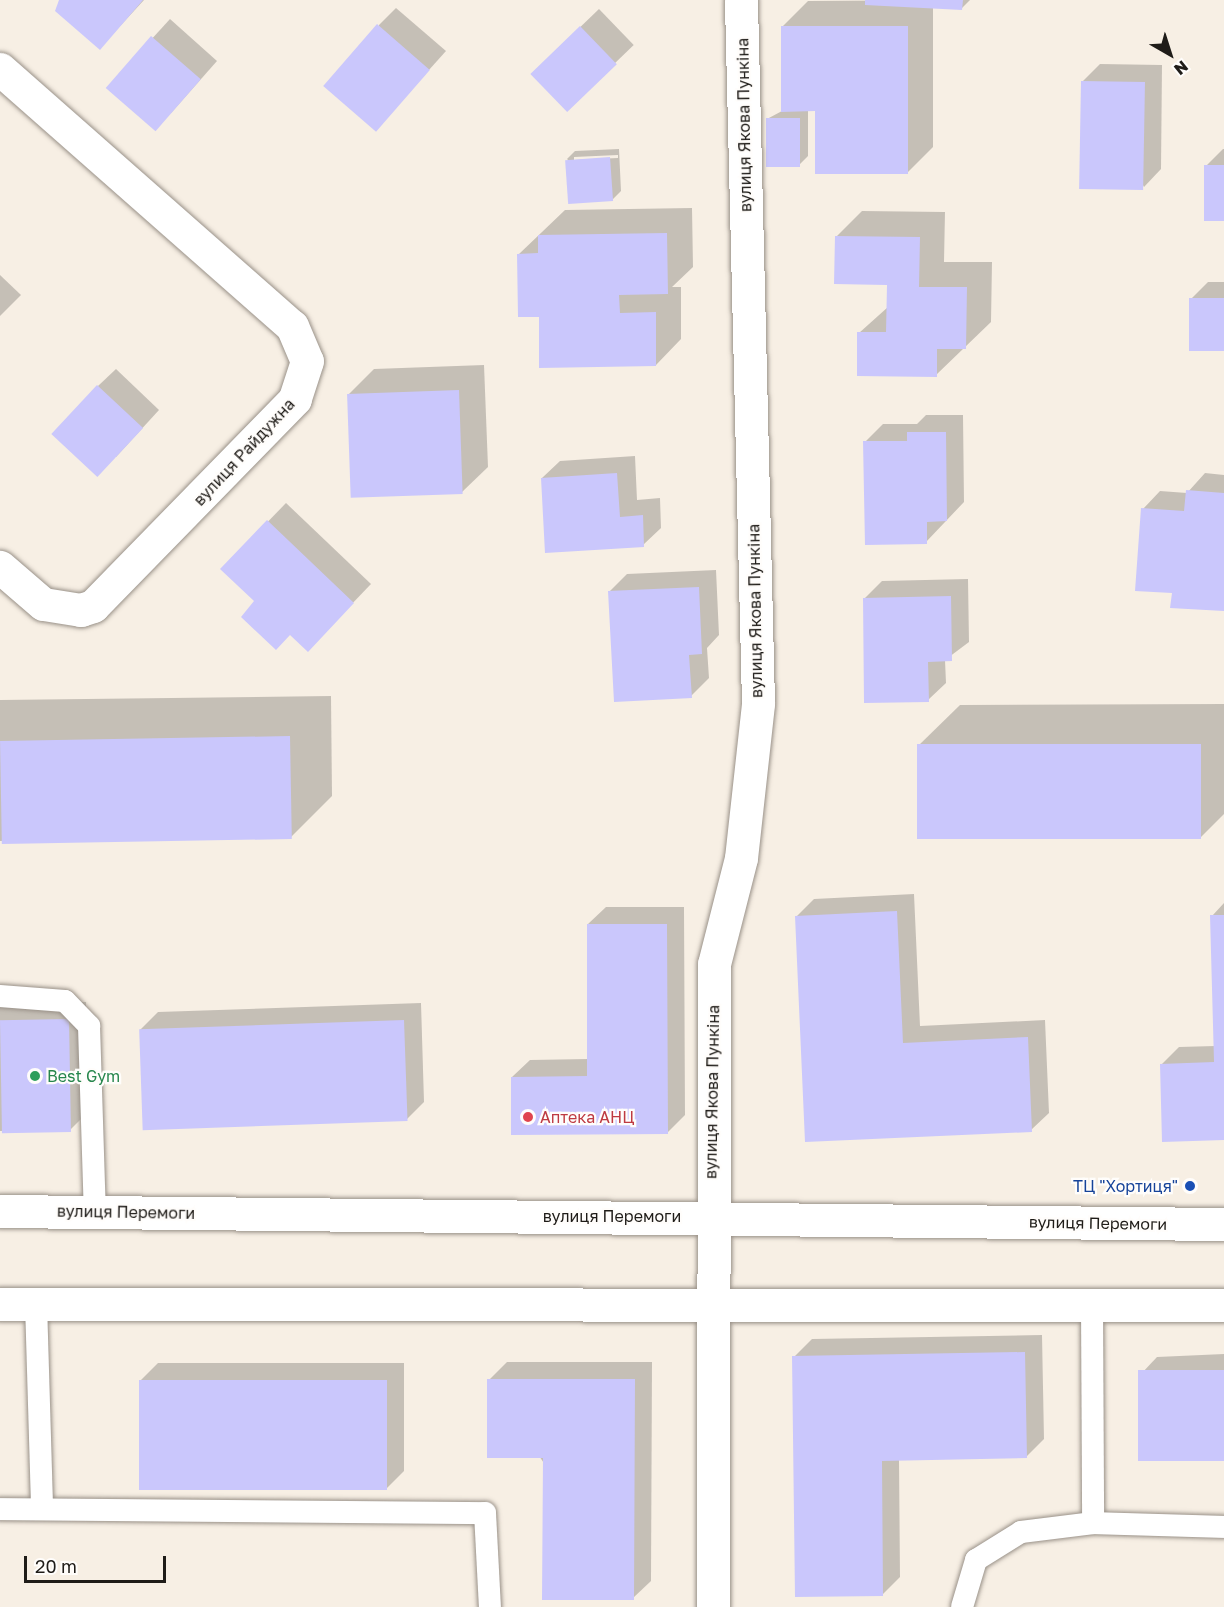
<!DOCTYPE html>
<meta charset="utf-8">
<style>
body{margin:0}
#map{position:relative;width:1224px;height:1607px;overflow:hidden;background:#f7efe4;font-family:"Golos Text",sans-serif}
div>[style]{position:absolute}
.shadow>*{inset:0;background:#0003;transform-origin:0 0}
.building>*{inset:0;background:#cac7fc;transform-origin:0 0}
.roads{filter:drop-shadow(0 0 2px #999188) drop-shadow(0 0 2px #999188)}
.lane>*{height:22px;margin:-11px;padding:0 11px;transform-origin:11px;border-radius:11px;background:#fff}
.street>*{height:33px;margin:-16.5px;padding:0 16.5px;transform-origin:16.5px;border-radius:16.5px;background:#fff}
.secondary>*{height:33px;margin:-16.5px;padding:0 16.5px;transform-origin:16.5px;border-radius:16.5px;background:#fff}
.dots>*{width:16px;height:16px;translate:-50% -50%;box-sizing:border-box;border:3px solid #fffdfb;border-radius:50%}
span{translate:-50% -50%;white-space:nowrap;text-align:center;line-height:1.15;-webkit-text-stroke:4.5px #fffdfb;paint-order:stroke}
.street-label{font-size:16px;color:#1f1c18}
.leisure-label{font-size:16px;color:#27864d}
.left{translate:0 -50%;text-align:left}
.health-label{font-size:16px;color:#be3a42}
.transit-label{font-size:16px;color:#164399}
.right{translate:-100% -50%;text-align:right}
.north{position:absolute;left:1140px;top:24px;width:60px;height:60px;-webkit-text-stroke:4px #fffdfb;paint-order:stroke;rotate:141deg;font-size:16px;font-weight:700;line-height:24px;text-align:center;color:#1f1c18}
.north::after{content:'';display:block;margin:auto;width:21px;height:27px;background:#1f1c18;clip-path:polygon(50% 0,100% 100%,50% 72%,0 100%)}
.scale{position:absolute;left:24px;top:1556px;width:142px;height:27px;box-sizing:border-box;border:3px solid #1f1c18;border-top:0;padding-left:8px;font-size:18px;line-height:21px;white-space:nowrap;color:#1f1c18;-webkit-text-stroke:4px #fffdfb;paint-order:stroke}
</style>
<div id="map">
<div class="shadow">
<div style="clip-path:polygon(61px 0,144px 0,100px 48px)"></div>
<div style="clip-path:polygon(970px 0,962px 8px,933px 7px,933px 147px,907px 173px,817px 110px,808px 110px,808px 156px,799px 165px,767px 119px,782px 111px,783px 26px,808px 1px)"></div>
<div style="clip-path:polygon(396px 8px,446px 51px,376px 129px,379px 25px)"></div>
<div style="left:599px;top:9px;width:50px;height:93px;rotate:46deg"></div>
<div style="clip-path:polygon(170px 19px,217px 61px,171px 113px,107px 88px)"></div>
<div style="clip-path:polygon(1100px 64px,1162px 65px,1161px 169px,1144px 187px,1082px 82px)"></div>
<div style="clip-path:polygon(evenodd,619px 149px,621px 191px,612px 200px,567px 159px,575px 151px,619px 149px,618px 155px,618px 158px,574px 160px,574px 157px,618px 155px)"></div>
<div style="clip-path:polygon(1223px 149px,1224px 149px,1224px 220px,1205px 167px)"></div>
<div style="clip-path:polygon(692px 208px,693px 267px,672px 287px,681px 287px,681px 339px,656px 365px,519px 254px,565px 210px)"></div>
<div style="clip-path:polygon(862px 211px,945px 212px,944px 262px,992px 262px,991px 322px,936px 375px,859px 333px,888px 307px,889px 283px,837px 236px)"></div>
<div style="clip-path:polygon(0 275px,21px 295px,0 316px)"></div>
<div style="clip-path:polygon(1208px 282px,1224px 282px,1224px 350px,1190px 300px)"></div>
<div style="clip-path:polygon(484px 365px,488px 467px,462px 492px,348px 395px,374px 369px)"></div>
<div style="clip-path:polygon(116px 369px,159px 410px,116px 457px,98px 386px)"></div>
<div style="clip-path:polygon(926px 415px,963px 415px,964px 502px,926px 542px,865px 442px,883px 424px,917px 424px)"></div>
<div style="clip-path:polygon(635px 456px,637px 500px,660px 498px,661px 528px,643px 545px,542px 478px,560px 461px)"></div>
<div style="clip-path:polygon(1205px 473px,1224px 475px,1224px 610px,1173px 592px,1143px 509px,1160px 491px,1187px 493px)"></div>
<div style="clip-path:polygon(286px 503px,371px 584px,325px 632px,290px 634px,222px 569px)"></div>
<div style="clip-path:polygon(716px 570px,719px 635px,707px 648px,709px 678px,691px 696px,609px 592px,627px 574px)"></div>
<div style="clip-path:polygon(968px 579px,969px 642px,945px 660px,946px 683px,928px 700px,864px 599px,882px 581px)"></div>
<div style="clip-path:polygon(331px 696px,332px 796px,291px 837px,0 841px,0 700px)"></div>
<div style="clip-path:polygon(1224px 704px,1224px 814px,1200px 838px,918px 746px,960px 705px)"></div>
<div style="clip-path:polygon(914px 894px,920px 1026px,1045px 1020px,1049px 1113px,1031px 1130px,806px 1141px,797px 916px,814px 899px)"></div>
<div style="clip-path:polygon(1224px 903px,1224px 1139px,1162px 1064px,1179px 1047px,1215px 1046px,1212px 916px)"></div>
<div style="clip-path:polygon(606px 907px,684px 907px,685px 1115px,667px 1133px,512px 1077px,530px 1060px,588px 1059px,588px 924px)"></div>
<div style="clip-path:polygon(86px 1002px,87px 1113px,70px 1130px,0 1131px,0 1003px)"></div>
<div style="clip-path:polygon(421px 1003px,424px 1102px,407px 1119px,140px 1030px,158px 1012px)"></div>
<div style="clip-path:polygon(1042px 1335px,1044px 1439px,1026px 1457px,899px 1459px,900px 1577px,882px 1595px,794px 1357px,812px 1339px)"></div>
<div style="clip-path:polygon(1224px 1354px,1224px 1460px,1140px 1375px,1157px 1357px)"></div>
<div style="clip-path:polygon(507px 1362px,652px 1362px,651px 1581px,633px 1598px,489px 1380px)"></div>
<div style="clip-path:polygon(158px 1363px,404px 1363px,404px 1471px,386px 1489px,141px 1380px)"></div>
</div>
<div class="building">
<div style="clip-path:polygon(59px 0,143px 0,100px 50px,55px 11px)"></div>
<div style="clip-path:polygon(865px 0,963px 0,962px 10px,865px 5px)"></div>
<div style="left:377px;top:24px;width:70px;height:82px;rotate:41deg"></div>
<div style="left:580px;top:26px;width:53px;height:69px;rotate:46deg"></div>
<div style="clip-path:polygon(781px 26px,908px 26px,908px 174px,815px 174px,815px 111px,781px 112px)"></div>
<div style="left:151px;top:36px;width:66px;height:69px;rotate:41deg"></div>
<div style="left:1081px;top:81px;width:64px;height:108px;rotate:1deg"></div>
<div style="left:800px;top:118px;width:49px;height:34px;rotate:90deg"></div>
<div style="left:610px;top:157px;width:44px;height:45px;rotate:86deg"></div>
<div style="left:1224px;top:165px;width:56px;height:20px;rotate:90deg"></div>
<div style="clip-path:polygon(667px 233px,668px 294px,619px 295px,620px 313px,656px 312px,656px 366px,539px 368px,539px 317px,518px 317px,517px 254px,538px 253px,538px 235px)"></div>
<div style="clip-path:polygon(835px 236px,920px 237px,919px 287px,967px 287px,966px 349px,937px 349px,937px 377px,857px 376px,857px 332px,886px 332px,887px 285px,834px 284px)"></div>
<div style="left:1224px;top:298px;width:53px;height:35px;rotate:90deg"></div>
<div style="left:97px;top:385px;width:63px;height:67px;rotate:43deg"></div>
<div style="left:459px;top:390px;width:104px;height:112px;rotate:88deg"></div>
<div style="clip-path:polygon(907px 432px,946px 432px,947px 521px,927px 522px,927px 544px,865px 545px,863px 441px,907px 441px)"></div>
<div style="clip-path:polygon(617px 473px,620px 517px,643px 515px,644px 547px,545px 553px,541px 478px)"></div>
<div style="clip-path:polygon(1186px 490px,1224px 493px,1224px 611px,1170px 608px,1172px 593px,1135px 591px,1141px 508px,1184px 511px)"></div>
<div style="clip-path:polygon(267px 520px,354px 603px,308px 652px,290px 635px,276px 650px,241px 617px,254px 601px,220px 569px)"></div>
<div style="clip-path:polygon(699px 587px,702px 654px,689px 655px,692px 698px,614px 702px,608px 591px)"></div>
<div style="clip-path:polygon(951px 596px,952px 661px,928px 662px,929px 702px,864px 703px,863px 598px)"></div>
<div style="left:290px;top:736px;width:103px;height:290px;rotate:89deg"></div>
<div style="left:1201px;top:744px;width:95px;height:284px;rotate:90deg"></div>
<div style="clip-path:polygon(897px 911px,903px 1043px,1028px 1037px,1032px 1132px,805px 1142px,795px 916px)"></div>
<div style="clip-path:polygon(1210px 915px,1224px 915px,1224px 1140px,1162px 1142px,1160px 1064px,1214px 1062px)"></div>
<div style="clip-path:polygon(587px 924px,667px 924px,668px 1134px,511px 1135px,511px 1077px,587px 1076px)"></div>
<div style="left:69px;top:1019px;width:113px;height:69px;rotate:89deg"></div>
<div style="left:404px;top:1020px;width:101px;height:265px;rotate:88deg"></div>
<div style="clip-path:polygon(1025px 1352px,1027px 1458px,882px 1461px,883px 1596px,795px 1597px,792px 1356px)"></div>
<div style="left:1224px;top:1370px;width:91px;height:86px;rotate:90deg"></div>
<div style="clip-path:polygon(487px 1379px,635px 1379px,634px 1600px,542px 1600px,543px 1458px,487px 1458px)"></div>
<div style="left:139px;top:1380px;width:248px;height:110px"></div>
</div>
<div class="roads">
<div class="lane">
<div style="left:0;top:996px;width:65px;rotate:4.4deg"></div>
<div style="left:65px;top:1001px;width:35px;rotate:46deg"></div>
<div style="left:89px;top:1026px;width:186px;rotate:88.2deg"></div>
<div style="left:36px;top:1303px;width:206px;rotate:88.3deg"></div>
<div style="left:1092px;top:1304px;width:219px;rotate:89.7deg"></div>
<div style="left:0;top:1509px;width:485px;rotate:0.5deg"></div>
<div style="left:485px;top:1513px;width:94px;rotate:87deg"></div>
<div style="left:962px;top:1607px;width:49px;rotate:-73.4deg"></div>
<div style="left:976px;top:1560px;width:53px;rotate:-31.9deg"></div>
<div style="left:1021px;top:1532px;width:73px;rotate:-7.1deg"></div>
<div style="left:1093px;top:1523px;width:131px;rotate:1.7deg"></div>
</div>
<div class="street">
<div style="left:0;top:69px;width:389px;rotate:41.4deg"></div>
<div style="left:292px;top:326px;width:38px;rotate:67deg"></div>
<div style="left:307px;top:361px;width:40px;rotate:108deg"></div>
<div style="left:295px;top:399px;width:289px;rotate:134.3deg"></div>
<div style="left:93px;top:606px;width:13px;rotate:162deg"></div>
<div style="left:81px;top:610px;width:38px;rotate:-171deg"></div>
<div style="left:43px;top:604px;width:57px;rotate:-139.3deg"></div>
<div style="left:713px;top:1607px;width:643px;rotate:-89.91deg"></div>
<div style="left:714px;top:964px;width:109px;rotate:-75.7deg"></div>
<div style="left:741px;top:858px;width:156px;rotate:-83.7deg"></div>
<div style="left:758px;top:703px;width:703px;rotate:-91.39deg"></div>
</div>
<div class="secondary">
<div style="left:0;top:1211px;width:1224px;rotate:0.61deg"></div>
<div style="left:0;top:1304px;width:1224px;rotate:0.05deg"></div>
</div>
</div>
<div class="dots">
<div style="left:35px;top:1076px;background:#2e9e5b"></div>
<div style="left:528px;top:1117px;background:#e0444e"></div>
<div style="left:1190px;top:1186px;background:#1a4fb4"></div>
</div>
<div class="street-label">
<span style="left:744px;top:125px;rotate:-91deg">вулиця Якова Пункіна</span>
<span style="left:244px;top:452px;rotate:-47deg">вулиця Райдужна</span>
<span style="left:755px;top:611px;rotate:-91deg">вулиця Якова Пункіна</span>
<span style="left:712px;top:1092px;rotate:-89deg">вулиця Якова Пункіна</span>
<span style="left:126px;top:1212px;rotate:1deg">вулиця Перемоги</span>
<span style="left:612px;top:1216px">вулиця Перемоги</span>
<span style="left:1098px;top:1223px;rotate:1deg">вулиця Перемоги</span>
</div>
<div class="leisure-label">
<span class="left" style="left:47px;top:1076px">Best Gym</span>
</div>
<div class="health-label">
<span class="left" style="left:540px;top:1117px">Аптека АНЦ</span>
</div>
<div class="transit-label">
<span class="right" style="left:1178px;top:1186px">ТЦ "Хортиця"</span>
</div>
<div class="north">N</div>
<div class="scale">20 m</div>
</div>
